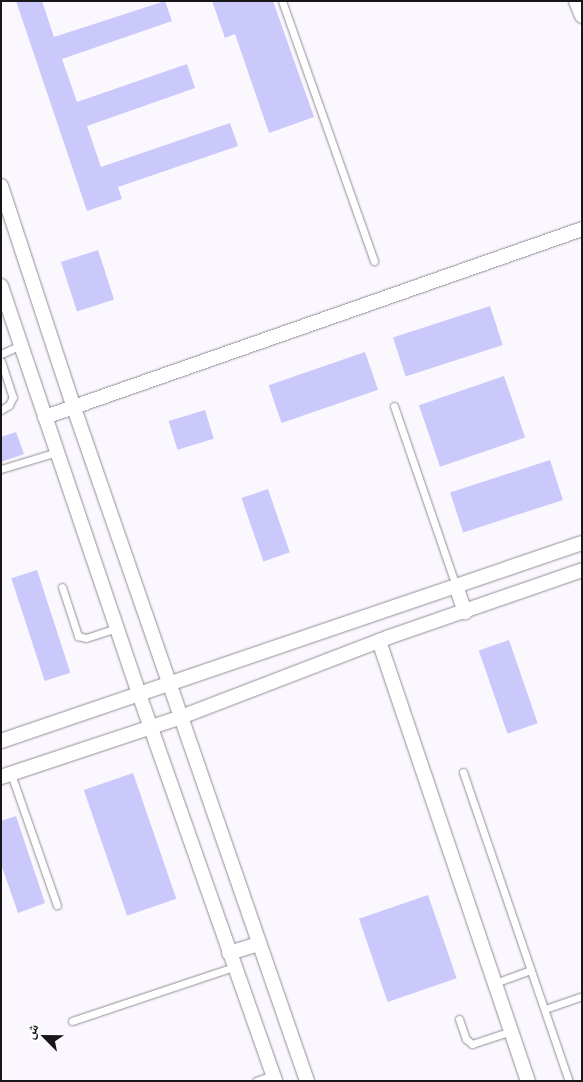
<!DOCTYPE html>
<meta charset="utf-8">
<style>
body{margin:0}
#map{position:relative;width:583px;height:1082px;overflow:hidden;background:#fbf7fe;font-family:"PT Sans Narrow","Noto Naskh Arabic",sans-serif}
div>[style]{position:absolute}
.building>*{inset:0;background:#cbc8fb;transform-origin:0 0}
.roads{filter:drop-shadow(0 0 1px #928d95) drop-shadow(0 0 1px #928d95)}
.service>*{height:7px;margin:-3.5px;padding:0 3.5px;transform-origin:3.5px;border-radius:3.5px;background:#fff}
.minor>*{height:14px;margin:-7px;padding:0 7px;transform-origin:7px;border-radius:7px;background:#fff}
span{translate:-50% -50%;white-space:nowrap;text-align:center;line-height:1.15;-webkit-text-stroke:5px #fff;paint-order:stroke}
.frame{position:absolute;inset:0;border:2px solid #181619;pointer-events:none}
.north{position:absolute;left:20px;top:1012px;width:50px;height:50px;-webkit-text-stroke:4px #fff;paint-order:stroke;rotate:293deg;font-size:14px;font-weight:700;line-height:20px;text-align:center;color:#181619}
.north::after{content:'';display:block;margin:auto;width:18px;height:22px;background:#181619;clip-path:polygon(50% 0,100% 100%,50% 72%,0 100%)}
</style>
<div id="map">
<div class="building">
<div style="clip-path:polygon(16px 1px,42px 1px,54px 37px,165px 1px,172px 21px,62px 59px,77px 102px,187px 64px,195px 88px,87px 126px,101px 167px,230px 123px,238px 146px,118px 187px,122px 199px,87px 211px)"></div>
<div style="clip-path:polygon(212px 1px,273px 1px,314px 117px,269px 133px,235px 34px,225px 38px)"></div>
<div style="left:98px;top:250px;width:52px;height:39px;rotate:72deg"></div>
<div style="left:490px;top:306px;width:41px;height:102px;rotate:72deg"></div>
<div style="left:365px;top:352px;width:40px;height:102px;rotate:71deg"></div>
<div style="left:504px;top:376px;width:65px;height:90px;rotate:71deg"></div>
<div style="left:205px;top:410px;width:30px;height:38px;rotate:73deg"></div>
<div style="clip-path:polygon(16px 432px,24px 454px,1px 462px,1px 437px)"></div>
<div style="left:550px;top:460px;width:42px;height:105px;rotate:72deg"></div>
<div style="left:268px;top:489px;width:67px;height:28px;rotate:71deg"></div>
<div style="left:37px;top:570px;width:108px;height:27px;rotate:72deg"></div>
<div style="left:509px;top:640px;width:88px;height:32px;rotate:71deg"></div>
<div style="left:133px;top:773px;width:133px;height:52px;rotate:71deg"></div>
<div style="clip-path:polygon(16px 816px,45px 903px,18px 913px,1px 864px,1px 821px)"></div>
<div style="left:428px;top:895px;width:88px;height:73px;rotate:71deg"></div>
</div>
<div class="roads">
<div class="service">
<div style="left:282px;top:1px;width:276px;rotate:70.5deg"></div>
<div style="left:1px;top:354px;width:22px;rotate:-24deg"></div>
<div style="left:1px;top:361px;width:38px;rotate:72deg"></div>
<div style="left:13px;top:397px;width:9px;rotate:117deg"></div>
<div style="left:9px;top:405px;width:9px;rotate:148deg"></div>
<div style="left:394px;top:406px;width:190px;rotate:71deg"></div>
<div style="left:1px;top:469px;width:59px;rotate:-16.9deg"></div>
<div style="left:62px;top:587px;width:52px;rotate:71.9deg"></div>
<div style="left:78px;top:636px;width:8px;rotate:14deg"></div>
<div style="left:86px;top:638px;width:32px;rotate:-18deg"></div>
<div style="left:463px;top:772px;width:327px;rotate:71.1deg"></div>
<div style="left:11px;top:774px;width:139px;rotate:70.7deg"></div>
<div style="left:495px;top:983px;width:38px;rotate:-20deg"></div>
<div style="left:545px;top:1009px;width:39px;rotate:-19deg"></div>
<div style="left:459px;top:1019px;width:21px;rotate:71deg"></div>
<div style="left:466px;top:1039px;width:8px;rotate:40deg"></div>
<div style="left:472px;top:1044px;width:41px;rotate:-18.4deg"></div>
<div style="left:72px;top:1021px;width:170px;rotate:-18.5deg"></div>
<div style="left:256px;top:1081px;width:18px;rotate:-19deg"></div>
</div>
<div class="minor">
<div style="left:576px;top:1px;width:16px;rotate:68deg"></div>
<div style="left:1px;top:186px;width:234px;rotate:71.8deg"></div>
<div style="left:74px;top:408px;width:712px;rotate:70.9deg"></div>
<div style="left:1px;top:286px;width:431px;rotate:71.3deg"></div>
<div style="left:139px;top:694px;width:410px;rotate:70.6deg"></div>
<div style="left:45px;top:417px;width:569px;rotate:-19.29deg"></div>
<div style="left:456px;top:586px;width:28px;rotate:71deg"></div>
<div style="left:379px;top:641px;width:465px;rotate:71.3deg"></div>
<div style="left:1px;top:741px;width:614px;rotate:-18.82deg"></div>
<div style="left:1px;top:777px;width:190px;rotate:-18.4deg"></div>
<div style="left:181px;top:717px;width:223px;rotate:-21deg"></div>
<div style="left:389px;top:637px;width:204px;rotate:-19.1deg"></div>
<div style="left:229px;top:953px;width:31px;rotate:-17deg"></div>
</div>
</div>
<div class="frame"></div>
<div class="north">ش</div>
</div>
